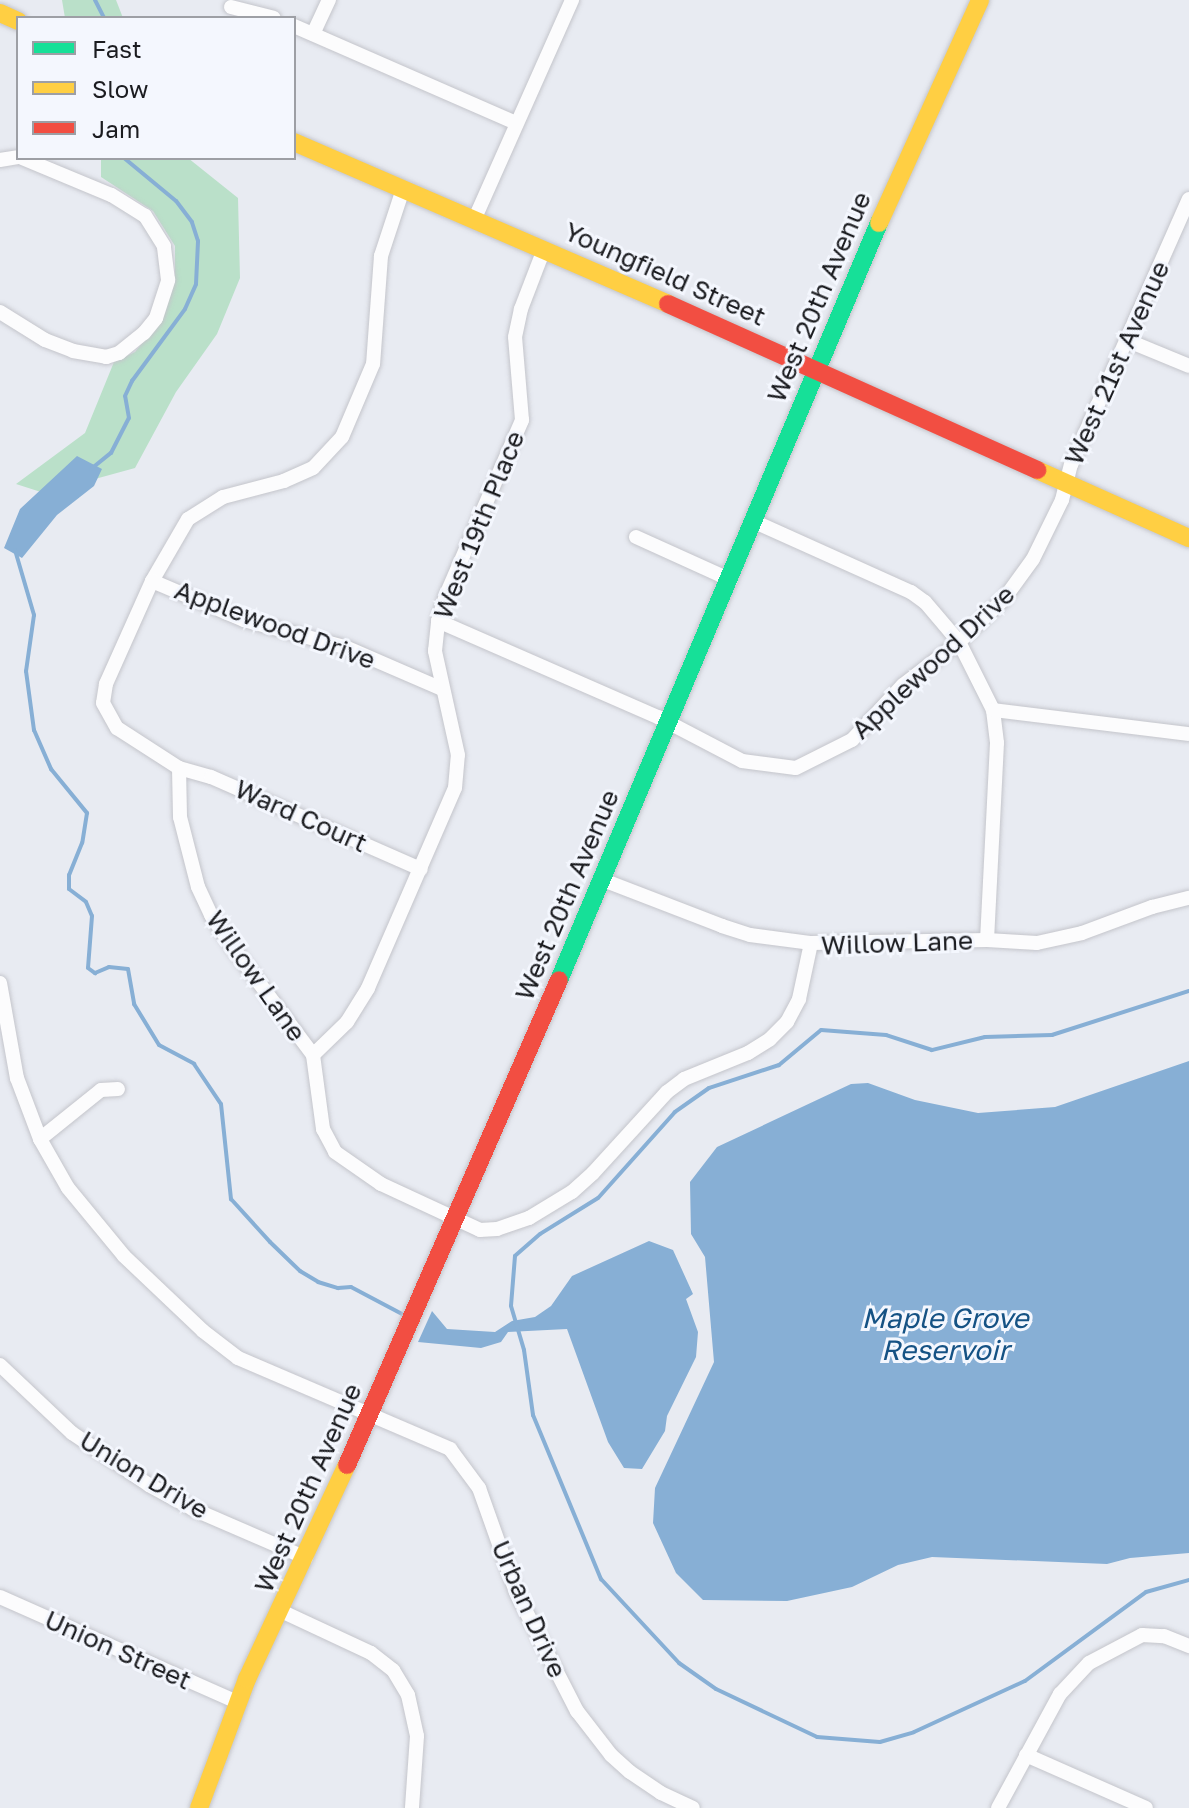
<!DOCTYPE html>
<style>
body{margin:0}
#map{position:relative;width:1189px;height:1808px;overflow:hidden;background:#e8ebf2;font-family:"Golos Text",sans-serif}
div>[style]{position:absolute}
.green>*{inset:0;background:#bae0c9}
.water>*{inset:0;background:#87afd5}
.stream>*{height:4px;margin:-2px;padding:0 2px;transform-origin:2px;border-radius:2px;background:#87afd5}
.roads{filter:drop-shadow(0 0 2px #c4c5cb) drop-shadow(0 0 2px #c4c5cb)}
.street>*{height:14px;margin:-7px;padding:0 7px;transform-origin:7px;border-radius:7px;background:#fcfcfd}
.fast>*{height:18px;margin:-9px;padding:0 9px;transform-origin:9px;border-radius:9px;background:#16e098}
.slow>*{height:18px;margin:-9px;padding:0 9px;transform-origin:9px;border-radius:9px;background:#ffcf43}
.jam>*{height:18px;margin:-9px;padding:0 9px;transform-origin:9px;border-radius:9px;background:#f24e42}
span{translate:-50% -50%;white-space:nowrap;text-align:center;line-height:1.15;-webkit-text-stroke:6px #f4f7fe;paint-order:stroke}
.street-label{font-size:26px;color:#1b1c20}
.water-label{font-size:28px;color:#155284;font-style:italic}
.legend{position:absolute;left:16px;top:16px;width:280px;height:144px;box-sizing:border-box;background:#f4f7fe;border:2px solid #9d9fa5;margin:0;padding:10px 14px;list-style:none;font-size:24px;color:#1b1c20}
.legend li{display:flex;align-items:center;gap:16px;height:40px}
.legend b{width:40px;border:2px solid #9d9fa5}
</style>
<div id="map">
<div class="green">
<div style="clip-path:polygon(62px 0,116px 0,123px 18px,65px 18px)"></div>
<div style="clip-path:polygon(101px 158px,188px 158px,238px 198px,240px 278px,217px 334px,176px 392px,135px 468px,44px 493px,16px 484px,85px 433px,114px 362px,135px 352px,160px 321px,175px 279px,175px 246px,153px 211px,101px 177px)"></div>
</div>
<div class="water">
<div style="clip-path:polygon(77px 456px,102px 469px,94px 486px,57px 515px,22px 558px,4px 548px,20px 509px)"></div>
<div style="clip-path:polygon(1189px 1061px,1189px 1553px,1130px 1558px,1107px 1564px,932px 1557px,898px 1565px,852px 1587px,787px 1601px,703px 1600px,676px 1573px,653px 1523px,655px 1488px,714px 1362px,705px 1257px,691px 1234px,690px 1182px,717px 1147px,851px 1084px,868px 1083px,915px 1100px,978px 1113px,1055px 1107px)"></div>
<div style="clip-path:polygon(649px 1241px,673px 1250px,693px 1294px,686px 1299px,698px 1332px,696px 1357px,667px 1416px,665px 1431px,642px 1469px,624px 1468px,608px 1442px,567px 1329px,508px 1332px,501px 1342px,481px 1348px,418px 1342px,432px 1311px,447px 1329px,495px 1332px,512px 1321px,535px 1317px,551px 1306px,572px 1276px)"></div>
</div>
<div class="stream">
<div style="left:95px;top:0;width:20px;rotate:63deg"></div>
<div style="left:91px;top:469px;width:26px;rotate:-39deg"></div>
<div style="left:111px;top:453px;width:39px;rotate:-63deg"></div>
<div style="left:129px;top:418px;width:22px;rotate:-100deg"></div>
<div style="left:125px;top:396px;width:17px;rotate:-65deg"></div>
<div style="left:132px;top:381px;width:89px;rotate:-53.6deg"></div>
<div style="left:185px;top:309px;width:27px;rotate:-66deg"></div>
<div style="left:196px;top:284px;width:43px;rotate:-87.3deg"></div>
<div style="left:198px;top:241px;width:20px;rotate:-108deg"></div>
<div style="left:192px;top:222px;width:26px;rotate:-127deg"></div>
<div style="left:176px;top:201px;width:67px;rotate:-140.4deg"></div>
<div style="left:15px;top:550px;width:68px;rotate:73.7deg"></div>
<div style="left:34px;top:615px;width:57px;rotate:98.1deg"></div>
<div style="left:26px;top:671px;width:60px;rotate:82.3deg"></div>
<div style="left:34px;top:730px;width:43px;rotate:66.4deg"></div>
<div style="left:51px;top:769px;width:57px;rotate:50.7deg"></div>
<div style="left:87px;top:813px;width:30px;rotate:99deg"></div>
<div style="left:82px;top:843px;width:35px;rotate:112deg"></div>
<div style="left:69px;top:875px;width:14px;rotate:90deg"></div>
<div style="left:69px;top:889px;width:21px;rotate:37deg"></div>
<div style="left:86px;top:902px;width:15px;rotate:67deg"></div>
<div style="left:92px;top:916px;width:52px;rotate:94.4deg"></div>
<div style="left:88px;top:968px;width:9px;rotate:36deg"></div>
<div style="left:95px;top:973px;width:15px;rotate:-23deg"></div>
<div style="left:109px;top:967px;width:19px;rotate:6deg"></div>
<div style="left:128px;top:969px;width:36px;rotate:80deg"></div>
<div style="left:134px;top:1004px;width:48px;rotate:58.6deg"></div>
<div style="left:159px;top:1045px;width:40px;rotate:28deg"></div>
<div style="left:194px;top:1064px;width:48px;rotate:56deg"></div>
<div style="left:221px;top:1104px;width:96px;rotate:84deg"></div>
<div style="left:231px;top:1199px;width:58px;rotate:47.8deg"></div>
<div style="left:270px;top:1242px;width:42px;rotate:44deg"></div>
<div style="left:300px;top:1271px;width:21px;rotate:31deg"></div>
<div style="left:318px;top:1282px;width:21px;rotate:17deg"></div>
<div style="left:338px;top:1288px;width:13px;rotate:-4deg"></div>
<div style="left:351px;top:1287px;width:62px;rotate:27.8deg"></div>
<div style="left:1189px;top:991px;width:144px;rotate:162.2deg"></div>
<div style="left:1052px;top:1035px;width:67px;rotate:178.3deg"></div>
<div style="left:985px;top:1037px;width:55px;rotate:166.2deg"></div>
<div style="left:932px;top:1050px;width:48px;rotate:-161.9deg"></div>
<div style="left:886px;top:1035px;width:65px;rotate:-175.6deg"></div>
<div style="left:821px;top:1030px;width:55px;rotate:140.2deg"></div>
<div style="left:779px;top:1065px;width:74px;rotate:161.8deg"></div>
<div style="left:709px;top:1088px;width:42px;rotate:144.8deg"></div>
<div style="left:675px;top:1112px;width:115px;rotate:131.8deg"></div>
<div style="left:598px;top:1198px;width:68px;rotate:148.2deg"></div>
<div style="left:540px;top:1234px;width:33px;rotate:139deg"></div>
<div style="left:515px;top:1256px;width:50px;rotate:94.6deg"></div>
<div style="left:511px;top:1306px;width:46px;rotate:73.5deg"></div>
<div style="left:524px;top:1350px;width:66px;rotate:82.1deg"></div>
<div style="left:533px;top:1415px;width:178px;rotate:67.5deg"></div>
<div style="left:601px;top:1579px;width:115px;rotate:47.1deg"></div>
<div style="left:679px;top:1663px;width:45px;rotate:35.1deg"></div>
<div style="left:716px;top:1689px;width:112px;rotate:25.4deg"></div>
<div style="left:817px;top:1737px;width:63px;rotate:4.5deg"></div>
<div style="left:880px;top:1742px;width:35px;rotate:-16deg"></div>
<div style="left:914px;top:1732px;width:122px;rotate:-24.7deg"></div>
<div style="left:1025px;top:1681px;width:150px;rotate:-36.3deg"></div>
<div style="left:1146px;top:1592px;width:45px;rotate:-15.6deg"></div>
</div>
<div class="roads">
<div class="street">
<div style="left:231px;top:7px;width:44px;rotate:14.3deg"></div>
<div style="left:294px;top:26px;width:242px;rotate:23.6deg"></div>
<div style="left:313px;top:34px;width:38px;rotate:-65deg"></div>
<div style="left:0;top:160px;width:18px;rotate:-9deg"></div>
<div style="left:403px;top:189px;width:71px;rotate:108.2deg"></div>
<div style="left:381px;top:256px;width:108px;rotate:94.2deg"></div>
<div style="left:373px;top:364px;width:79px;rotate:113deg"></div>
<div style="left:342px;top:437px;width:42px;rotate:133.1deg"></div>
<div style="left:313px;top:468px;width:32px;rotate:156deg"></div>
<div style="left:284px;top:481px;width:63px;rotate:165.3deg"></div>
<div style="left:223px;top:497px;width:41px;rotate:147.8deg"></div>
<div style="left:188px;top:519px;width:72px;rotate:120.1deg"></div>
<div style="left:152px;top:581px;width:113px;rotate:114.1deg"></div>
<div style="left:106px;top:684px;width:19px;rotate:99deg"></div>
<div style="left:103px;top:703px;width:29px;rotate:61deg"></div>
<div style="left:117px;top:728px;width:74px;rotate:32.8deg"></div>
<div style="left:179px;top:768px;width:49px;rotate:88.8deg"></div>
<div style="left:180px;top:817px;width:72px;rotate:75.6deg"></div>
<div style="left:198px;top:887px;width:31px;rotate:65deg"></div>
<div style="left:211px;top:915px;width:40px;rotate:56deg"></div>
<div style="left:233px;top:948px;width:134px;rotate:53.2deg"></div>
<div style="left:313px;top:1055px;width:75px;rotate:82.3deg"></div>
<div style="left:323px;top:1129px;width:26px;rotate:62deg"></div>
<div style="left:335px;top:1152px;width:56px;rotate:34.8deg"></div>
<div style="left:381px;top:1184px;width:109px;rotate:24.9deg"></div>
<div style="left:480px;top:1230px;width:17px;rotate:-3deg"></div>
<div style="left:497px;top:1229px;width:34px;rotate:-19deg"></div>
<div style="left:529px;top:1218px;width:50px;rotate:-31.2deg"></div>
<div style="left:572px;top:1192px;width:28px;rotate:-42deg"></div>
<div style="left:593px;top:1173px;width:110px;rotate:-47.6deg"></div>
<div style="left:667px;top:1092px;width:21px;rotate:-37deg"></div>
<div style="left:684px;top:1079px;width:69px;rotate:-22.1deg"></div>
<div style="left:748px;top:1053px;width:26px;rotate:-32deg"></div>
<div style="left:770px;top:1039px;width:24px;rotate:-45deg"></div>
<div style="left:787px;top:1022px;width:26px;rotate:-62deg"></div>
<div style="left:799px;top:999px;width:57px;rotate:-77.9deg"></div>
<div style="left:475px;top:218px;width:239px;rotate:-66deg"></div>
<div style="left:0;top:312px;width:53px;rotate:31.9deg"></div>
<div style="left:45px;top:340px;width:30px;rotate:21deg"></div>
<div style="left:73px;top:351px;width:34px;rotate:10deg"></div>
<div style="left:106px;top:357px;width:14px;rotate:-17deg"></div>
<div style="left:119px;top:353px;width:32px;rotate:-39deg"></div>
<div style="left:144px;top:333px;width:19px;rotate:-51deg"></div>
<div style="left:156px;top:318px;width:40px;rotate:-72deg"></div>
<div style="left:168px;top:280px;width:34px;rotate:-97deg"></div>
<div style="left:164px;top:246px;width:36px;rotate:-122deg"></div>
<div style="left:145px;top:216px;width:40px;rotate:-148deg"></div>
<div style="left:111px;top:195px;width:96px;rotate:-157.4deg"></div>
<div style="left:1126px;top:340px;width:68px;rotate:22.4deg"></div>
<div style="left:755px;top:522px;width:171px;rotate:24.2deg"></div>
<div style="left:911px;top:592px;width:17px;rotate:36deg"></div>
<div style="left:925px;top:602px;width:52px;rotate:49.6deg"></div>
<div style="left:959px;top:642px;width:76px;rotate:63.4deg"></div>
<div style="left:993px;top:710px;width:33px;rotate:83deg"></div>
<div style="left:997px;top:743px;width:197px;rotate:92.9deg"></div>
<div style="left:636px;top:537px;width:104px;rotate:24.4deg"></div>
<div style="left:152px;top:581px;width:100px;rotate:23deg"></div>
<div style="left:244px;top:620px;width:105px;rotate:15deg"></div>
<div style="left:345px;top:647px;width:106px;rotate:23.4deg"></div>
<div style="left:438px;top:621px;width:240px;rotate:23.6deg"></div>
<div style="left:658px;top:717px;width:95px;rotate:27.6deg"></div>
<div style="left:742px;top:761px;width:54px;rotate:7.4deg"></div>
<div style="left:796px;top:768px;width:63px;rotate:-26.6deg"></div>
<div style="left:852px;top:740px;width:75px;rotate:-47.2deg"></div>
<div style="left:903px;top:685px;width:71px;rotate:-37.5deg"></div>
<div style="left:959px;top:642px;width:62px;rotate:-43.7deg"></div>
<div style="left:1004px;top:599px;width:49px;rotate:-54.1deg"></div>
<div style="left:1033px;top:559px;width:66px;rotate:-63.8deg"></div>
<div style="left:1062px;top:500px;width:36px;rotate:-76deg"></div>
<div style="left:1071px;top:465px;width:291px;rotate:-66.1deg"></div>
<div style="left:993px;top:710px;width:197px;rotate:7deg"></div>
<div style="left:179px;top:768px;width:33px;rotate:16deg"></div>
<div style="left:211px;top:777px;width:229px;rotate:23.7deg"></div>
<div style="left:603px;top:880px;width:128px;rotate:21.1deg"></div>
<div style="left:722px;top:926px;width:29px;rotate:18deg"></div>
<div style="left:750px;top:935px;width:62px;rotate:7.5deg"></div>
<div style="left:811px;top:943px;width:176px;rotate:-1deg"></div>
<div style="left:987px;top:940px;width:50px;rotate:3.4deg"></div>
<div style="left:1037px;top:943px;width:46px;rotate:-12.5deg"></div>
<div style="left:1082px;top:933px;width:75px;rotate:-20.4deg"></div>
<div style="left:1152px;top:907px;width:38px;rotate:-14deg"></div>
<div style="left:0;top:983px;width:97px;rotate:79.9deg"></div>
<div style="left:17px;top:1078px;width:65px;rotate:69.3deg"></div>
<div style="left:40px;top:1139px;width:56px;rotate:60.3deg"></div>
<div style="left:68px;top:1188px;width:88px;rotate:50.5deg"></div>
<div style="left:124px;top:1256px;width:109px;rotate:43.5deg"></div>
<div style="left:203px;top:1331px;width:44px;rotate:37.6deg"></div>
<div style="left:238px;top:1358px;width:231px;rotate:23.2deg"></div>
<div style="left:450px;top:1449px;width:49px;rotate:53.4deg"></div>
<div style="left:479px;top:1488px;width:110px;rotate:70.4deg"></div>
<div style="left:516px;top:1592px;width:134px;rotate:62.9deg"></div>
<div style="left:577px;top:1711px;width:56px;rotate:52.3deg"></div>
<div style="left:611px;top:1755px;width:25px;rotate:42deg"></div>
<div style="left:630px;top:1772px;width:37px;rotate:34deg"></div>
<div style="left:661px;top:1793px;width:35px;rotate:25deg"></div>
<div style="left:313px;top:1055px;width:47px;rotate:-44.1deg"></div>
<div style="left:347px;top:1022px;width:40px;rotate:-58deg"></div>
<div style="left:368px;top:988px;width:218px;rotate:-66.5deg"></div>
<div style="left:455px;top:788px;width:33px;rotate:-85deg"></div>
<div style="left:458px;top:755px;width:107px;rotate:-102.5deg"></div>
<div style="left:435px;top:651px;width:30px;rotate:-84deg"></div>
<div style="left:438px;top:621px;width:27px;rotate:-73deg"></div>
<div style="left:446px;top:595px;width:191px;rotate:-66.5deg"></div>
<div style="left:522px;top:420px;width:83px;rotate:-94.8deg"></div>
<div style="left:515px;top:337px;width:29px;rotate:-78deg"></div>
<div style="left:521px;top:309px;width:64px;rotate:-69deg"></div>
<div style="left:40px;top:1139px;width:78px;rotate:-38.8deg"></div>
<div style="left:101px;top:1090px;width:17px;rotate:-3deg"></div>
<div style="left:0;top:1365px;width:99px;rotate:43.4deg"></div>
<div style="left:72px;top:1433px;width:93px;rotate:34deg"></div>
<div style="left:149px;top:1485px;width:50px;rotate:28.6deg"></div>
<div style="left:193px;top:1509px;width:123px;rotate:23.4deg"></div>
<div style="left:0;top:1597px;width:259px;rotate:23.9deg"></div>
<div style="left:281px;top:1611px;width:99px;rotate:25deg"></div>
<div style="left:371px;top:1653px;width:28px;rotate:38deg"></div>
<div style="left:393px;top:1670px;width:29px;rotate:59deg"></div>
<div style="left:408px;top:1695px;width:42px;rotate:77.6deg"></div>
<div style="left:417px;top:1736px;width:72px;rotate:94deg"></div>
<div style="left:1026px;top:1755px;width:131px;rotate:23.8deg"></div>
<div style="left:998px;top:1808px;width:130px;rotate:-61.5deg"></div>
<div style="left:1060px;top:1694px;width:42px;rotate:-46.9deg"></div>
<div style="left:1089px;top:1663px;width:60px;rotate:-27.8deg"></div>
<div style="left:1142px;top:1635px;width:22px;rotate:3deg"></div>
<div style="left:1164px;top:1636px;width:27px;rotate:22deg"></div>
</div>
<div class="fast">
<div style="left:559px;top:980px;width:822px;rotate:-67.09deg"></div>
</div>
<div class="slow">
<div style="left:0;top:13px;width:20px;rotate:24deg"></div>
<div style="left:294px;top:142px;width:408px;rotate:23.4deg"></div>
<div style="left:879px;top:223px;width:245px;rotate:-65.6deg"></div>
<div style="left:1037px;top:470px;width:167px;rotate:24.1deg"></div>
<div style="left:199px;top:1808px;width:138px;rotate:-69.6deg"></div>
<div style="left:247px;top:1679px;width:236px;rotate:-65deg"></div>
</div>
<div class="jam">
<div style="left:668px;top:304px;width:405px;rotate:24.2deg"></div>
<div style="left:347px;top:1465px;width:529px;rotate:-66.39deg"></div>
</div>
</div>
<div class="street-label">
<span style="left:665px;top:274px;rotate:24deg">Youngfield Street</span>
<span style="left:819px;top:297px;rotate:-67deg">West 20th Avenue</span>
<span style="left:1117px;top:363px;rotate:-66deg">West 21st Avenue</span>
<span style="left:479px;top:525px;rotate:-68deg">West 19th Place</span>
<span style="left:275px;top:625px;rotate:20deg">Applewood Drive</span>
<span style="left:933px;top:662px;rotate:-43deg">Applewood Drive</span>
<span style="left:301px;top:816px;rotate:24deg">Ward Court</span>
<span style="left:567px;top:895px;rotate:-67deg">West 20th Avenue</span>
<span style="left:897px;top:943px;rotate:-2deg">Willow Lane</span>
<span style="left:256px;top:976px;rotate:55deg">Willow Lane</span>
<span style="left:144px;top:1475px;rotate:31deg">Union Drive</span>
<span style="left:308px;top:1488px;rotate:-66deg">West 20th Avenue</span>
<span style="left:529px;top:1609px;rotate:66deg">Urban Drive</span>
<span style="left:118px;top:1650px;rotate:24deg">Union Street</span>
</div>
<div class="water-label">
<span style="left:945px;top:1334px">Maple Grove<br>Reservoir</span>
</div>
<ul class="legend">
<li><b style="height:10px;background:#16e098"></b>Fast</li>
<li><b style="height:10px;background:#ffcf43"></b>Slow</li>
<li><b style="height:10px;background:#f24e42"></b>Jam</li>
</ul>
</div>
